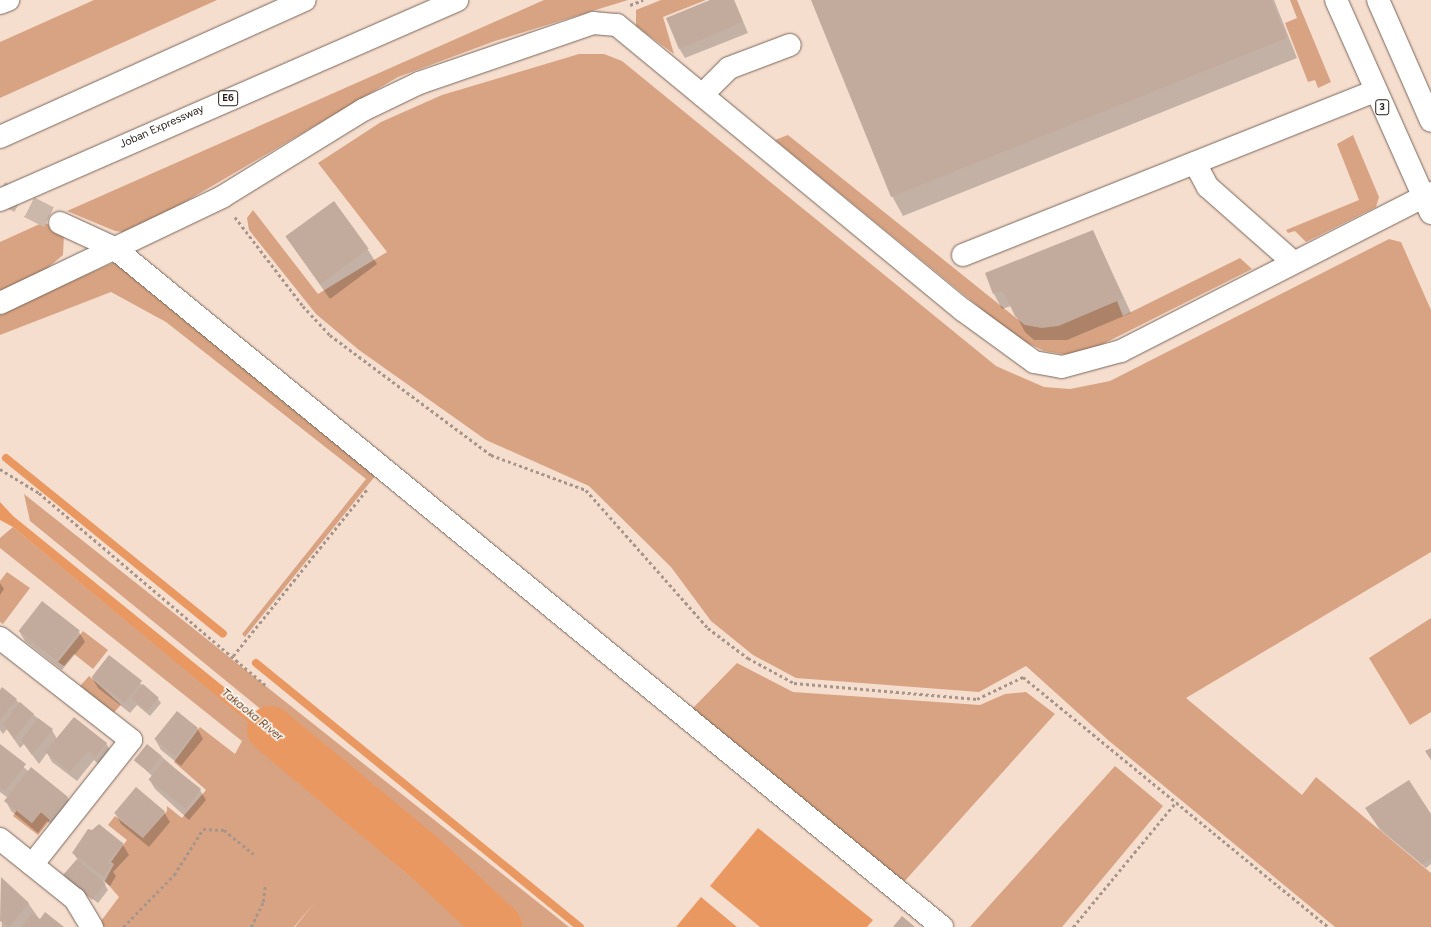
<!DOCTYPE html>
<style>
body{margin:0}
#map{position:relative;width:1431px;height:927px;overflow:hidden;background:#f6decf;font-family:Figtree,sans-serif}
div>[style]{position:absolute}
.green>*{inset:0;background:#d8a382;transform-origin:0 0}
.water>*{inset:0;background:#ea9861}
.shadow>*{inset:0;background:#0003}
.stream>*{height:8px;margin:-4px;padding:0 4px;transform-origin:4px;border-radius:4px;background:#ea9861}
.river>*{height:47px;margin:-23.5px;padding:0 23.5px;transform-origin:23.5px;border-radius:23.5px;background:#ea9861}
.building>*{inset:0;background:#c2ab9c;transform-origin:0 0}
.minor-tunnel>*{height:22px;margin-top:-11px;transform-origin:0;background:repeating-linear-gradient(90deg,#ccb8aa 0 22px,transparent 0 33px)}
.path>*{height:2.5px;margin-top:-1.25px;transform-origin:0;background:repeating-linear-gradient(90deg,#a7958a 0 3px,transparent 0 6px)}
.roads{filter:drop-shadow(0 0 1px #7b6659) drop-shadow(0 0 1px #7b6659)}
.minor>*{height:22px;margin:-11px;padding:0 11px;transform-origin:11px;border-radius:11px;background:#fff}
.major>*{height:22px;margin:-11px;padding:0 11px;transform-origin:11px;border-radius:11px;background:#fff}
.highway>*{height:22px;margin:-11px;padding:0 11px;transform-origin:11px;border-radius:11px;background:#fff}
span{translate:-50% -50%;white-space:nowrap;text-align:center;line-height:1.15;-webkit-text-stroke:3px #fff;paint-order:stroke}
.shield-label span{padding:1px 3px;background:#fff;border:1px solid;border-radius:3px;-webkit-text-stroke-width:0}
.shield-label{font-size:10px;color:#261e18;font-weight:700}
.street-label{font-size:11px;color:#261e18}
.water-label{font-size:12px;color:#693509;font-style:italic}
</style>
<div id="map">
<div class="green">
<div style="clip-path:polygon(94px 0,217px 0,0 98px,0 42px)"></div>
<div style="clip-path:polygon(544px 0,628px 0,495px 41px,398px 77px,132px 233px,115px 231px,67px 211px)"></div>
<div style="clip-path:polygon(661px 0,706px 0,663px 17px,674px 54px,636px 26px,636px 10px)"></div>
<div style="clip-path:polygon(1290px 0,1297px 0,1331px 82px,1318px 88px,1315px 80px,1308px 82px,1285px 23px,1297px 18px)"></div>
<div style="clip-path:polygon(579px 54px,604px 54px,622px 61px,996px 366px,1044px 387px,1070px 389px,1110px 381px,1389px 239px,1401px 242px,1431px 310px,1431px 552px,1186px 698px,1302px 795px,1316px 777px,1431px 873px,1431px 927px,1335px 927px,1108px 740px,1026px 666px,979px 692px,796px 678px,753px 655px,711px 621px,671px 567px,589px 486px,486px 440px,359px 350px,316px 314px,249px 230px,247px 218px,253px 210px,318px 294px,387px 252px,318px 163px,381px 122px,442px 95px)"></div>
<div style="clip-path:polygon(788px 135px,1025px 325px,1058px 326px,1117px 301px,1123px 316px,1240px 258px,1252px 269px,1099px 346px,1068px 355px,1044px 351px,1017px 338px,775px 140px)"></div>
<div style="clip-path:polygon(1353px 135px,1379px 197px,1376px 207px,1306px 242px,1295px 231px,1288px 233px,1286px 230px,1359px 200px,1337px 144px)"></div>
<div style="clip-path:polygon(44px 222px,64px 233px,63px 255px,44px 271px,0 292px,0 242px)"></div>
<div style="clip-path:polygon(115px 262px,376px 475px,245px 637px,242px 634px,366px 479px,166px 322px,111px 292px,0 335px,0 313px)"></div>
<div style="clip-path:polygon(24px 494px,569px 927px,505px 927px,500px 923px,487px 902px,470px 892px,437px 853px,30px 521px)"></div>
<div style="clip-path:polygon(13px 527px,382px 831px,490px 927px,295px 927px,315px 902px,294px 927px,104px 927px,101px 921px,119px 897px,105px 881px,114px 864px,111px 862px,127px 840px,108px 825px,115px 816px,143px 838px,167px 811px,167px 806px,182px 818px,206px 790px,174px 762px,200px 727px,235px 754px,242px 741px,0 548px,0 538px)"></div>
<div style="clip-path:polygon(7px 572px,30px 588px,3px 624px,0 622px,0 581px)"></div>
<div style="clip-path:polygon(1431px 618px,1431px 712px,1410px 725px,1369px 658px)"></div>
<div style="clip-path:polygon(83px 631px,108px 650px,93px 669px,74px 654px,64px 666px,58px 662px)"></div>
<div style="clip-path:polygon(737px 663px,793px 692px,980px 705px,1005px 694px,1026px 692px,1055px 714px,902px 884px,690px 711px)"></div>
<div style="left:89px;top:676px;width:43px;height:13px;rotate:42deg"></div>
<div style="clip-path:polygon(1115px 766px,1163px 806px,1062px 927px,970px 927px)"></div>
<div style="clip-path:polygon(17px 810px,32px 823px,41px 812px,50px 820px,38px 835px,13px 816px)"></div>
</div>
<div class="water">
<div style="clip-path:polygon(0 502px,13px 516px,324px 768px,312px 775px,13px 527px,0 520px)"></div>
<div style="clip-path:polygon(758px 828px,873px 920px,867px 927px,760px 927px,710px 886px)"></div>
<div style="clip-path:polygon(701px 897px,737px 927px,676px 927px)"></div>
</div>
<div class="shadow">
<div style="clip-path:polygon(713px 0,734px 0,748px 33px,685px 58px,679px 48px)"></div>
<div style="clip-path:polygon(812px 0,1274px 0,1297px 58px,903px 216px,892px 196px)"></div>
<div style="clip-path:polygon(1093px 231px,1131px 313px,1067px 340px,1034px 340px,1025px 332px,1011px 306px,1002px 309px,994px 294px)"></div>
<div style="clip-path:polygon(286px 237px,368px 250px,377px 264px,330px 299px)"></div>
<div style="clip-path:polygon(0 583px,4px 589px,0 595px)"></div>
<div style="clip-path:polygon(19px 631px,79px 632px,85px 642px,62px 670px,25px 641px)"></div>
<div style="clip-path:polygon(109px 656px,158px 699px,161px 703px,150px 716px,137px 705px,130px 713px,98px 688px,92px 678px)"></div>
<div style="clip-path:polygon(0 692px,16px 700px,52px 730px,57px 739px,106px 743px,112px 754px,101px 766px,94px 760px,77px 781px,52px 762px,47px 753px,39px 764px,24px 744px,20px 748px,7px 729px,3px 734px,0 730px)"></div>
<div style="clip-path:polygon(197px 728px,203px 739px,181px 766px,161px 750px,155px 739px)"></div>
<div style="clip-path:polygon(0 745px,29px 772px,31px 769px,68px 798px,73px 808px,56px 829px,47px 821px,38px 833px,11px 811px,6px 801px,8px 798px,0 792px)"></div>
<div style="clip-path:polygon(161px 756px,200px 790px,206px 800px,189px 820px,155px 789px,149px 779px,152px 776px,136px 760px)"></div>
<div style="clip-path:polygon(136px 788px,164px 812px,170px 822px,149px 847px,121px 824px,115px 813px)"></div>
<div style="clip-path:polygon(1369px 813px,1431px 815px,1431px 864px,1426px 868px,1380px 830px)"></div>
<div style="clip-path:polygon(123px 845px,129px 855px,113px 872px,116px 876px,110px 886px,103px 881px,108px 890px,98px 903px,68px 881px,66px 876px,78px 860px,73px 853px)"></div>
<div style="clip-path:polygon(1px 878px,28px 903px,40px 920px,62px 927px,2px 927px)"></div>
</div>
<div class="stream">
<div style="left:6px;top:458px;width:279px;rotate:39deg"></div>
<div style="left:256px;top:663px;width:418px;rotate:39.2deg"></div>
</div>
<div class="river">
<div style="left:270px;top:729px;width:197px;rotate:39.7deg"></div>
<div style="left:422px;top:855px;width:105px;rotate:43.1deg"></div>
</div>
<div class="building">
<div style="clip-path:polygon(710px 0,734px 0,743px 22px,679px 49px,666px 18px)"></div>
<div style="clip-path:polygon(811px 0,1271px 0,1287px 38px,891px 197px)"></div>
<div style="left:334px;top:201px;width:59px;height:60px;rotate:54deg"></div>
<div style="clip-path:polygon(1093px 230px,1123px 298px,1058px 326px,1042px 328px,1025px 325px,1015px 316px,1003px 291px,993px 294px,985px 273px)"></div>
<div style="left:42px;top:601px;width:48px;height:38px;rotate:38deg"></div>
<div style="left:109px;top:655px;width:42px;height:28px;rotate:38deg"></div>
<div style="left:143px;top:684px;width:21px;height:18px;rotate:41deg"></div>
<div style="clip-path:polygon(2px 687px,17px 699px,0 720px,0 690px)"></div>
<div style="clip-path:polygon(20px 702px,34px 714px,14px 739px,3px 724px)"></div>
<div style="left:177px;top:711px;width:27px;height:36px;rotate:39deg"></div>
<div style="clip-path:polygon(74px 717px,107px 743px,95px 757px,88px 751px,70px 772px,45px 752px)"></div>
<div style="clip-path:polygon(38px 718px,53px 729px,32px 755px,21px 740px)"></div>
<div style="clip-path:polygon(0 744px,26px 764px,5px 791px,0 787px)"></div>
<div style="left:147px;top:744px;width:19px;height:21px;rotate:39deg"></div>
<div style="clip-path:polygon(1431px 748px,1431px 760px,1425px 751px)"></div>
<div style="left:164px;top:760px;width:47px;height:25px;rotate:38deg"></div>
<div style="clip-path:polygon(31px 767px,68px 797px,50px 820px,41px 812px,32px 823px,4px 801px)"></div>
<div style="clip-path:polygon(1409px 780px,1431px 814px,1431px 858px,1422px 864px,1377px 825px,1365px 808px)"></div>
<div style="left:136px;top:787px;width:38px;height:34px;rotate:40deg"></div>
<div style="clip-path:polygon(99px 824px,124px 844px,107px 862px,111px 865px,104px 877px,72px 853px,88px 829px,92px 830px)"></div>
<div style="left:77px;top:859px;width:38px;height:21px;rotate:41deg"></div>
<div style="clip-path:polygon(1px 877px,29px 903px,9px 927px,0 921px)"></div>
<div style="clip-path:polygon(45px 912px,64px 927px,21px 927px,32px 913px,40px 919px)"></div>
<div style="clip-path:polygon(902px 916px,915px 927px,893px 927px)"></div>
</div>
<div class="minor-tunnel">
<div style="left:0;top:192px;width:68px;rotate:27.3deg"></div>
</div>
<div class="path">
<div style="left:630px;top:5px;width:14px;rotate:-21deg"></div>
<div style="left:235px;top:217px;width:112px;rotate:52.6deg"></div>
<div style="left:303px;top:306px;width:40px;rotate:47deg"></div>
<div style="left:330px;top:335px;width:201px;rotate:36.7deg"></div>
<div style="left:491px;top:455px;width:101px;rotate:20.2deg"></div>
<div style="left:586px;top:490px;width:184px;rotate:48.5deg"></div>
<div style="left:708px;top:628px;width:50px;rotate:36.9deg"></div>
<div style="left:748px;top:658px;width:52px;rotate:28.5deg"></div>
<div style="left:794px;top:683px;width:184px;rotate:5deg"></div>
<div style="left:977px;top:699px;width:51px;rotate:-25.6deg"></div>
<div style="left:1023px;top:677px;width:394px;rotate:39.3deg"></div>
<div style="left:0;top:469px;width:46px;rotate:31.6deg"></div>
<div style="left:39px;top:493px;width:300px;rotate:40.3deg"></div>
<div style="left:233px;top:656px;width:216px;rotate:-51.2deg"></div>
<div style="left:123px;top:927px;width:73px;rotate:-45.6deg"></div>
<div style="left:174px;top:875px;width:54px;rotate:-57.8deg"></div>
<div style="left:203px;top:829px;width:21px;rotate:3deg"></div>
<div style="left:224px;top:830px;width:38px;rotate:39deg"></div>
<div style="left:251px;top:927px;width:28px;rotate:-64deg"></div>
<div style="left:263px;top:902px;width:17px;rotate:-83deg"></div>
<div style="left:1073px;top:927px;width:162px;rotate:-50.5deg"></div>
</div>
<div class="roads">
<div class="minor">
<div style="left:702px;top:95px;width:38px;rotate:-45deg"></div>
<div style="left:729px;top:68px;width:65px;rotate:-20.7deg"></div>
<div style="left:1195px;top:163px;width:27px;rotate:62deg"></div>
<div style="left:1208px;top:187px;width:113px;rotate:41.4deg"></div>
<div style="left:60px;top:223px;width:60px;rotate:24.8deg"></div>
<div style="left:114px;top:248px;width:1071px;rotate:39.35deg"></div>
<div style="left:963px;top:255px;width:443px;rotate:-21.7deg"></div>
<div style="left:0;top:303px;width:246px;rotate:-25.5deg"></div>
<div style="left:222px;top:197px;width:166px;rotate:-31.7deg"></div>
<div style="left:363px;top:110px;width:62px;rotate:-25.7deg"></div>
<div style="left:419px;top:83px;width:184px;rotate:-19deg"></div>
<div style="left:593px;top:23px;width:24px;rotate:5deg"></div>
<div style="left:617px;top:25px;width:448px;rotate:39.5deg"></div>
<div style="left:963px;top:310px;width:88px;rotate:36.2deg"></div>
<div style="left:1034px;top:362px;width:28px;rotate:10deg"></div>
<div style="left:1062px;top:367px;width:61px;rotate:-15.2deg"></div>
<div style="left:1121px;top:351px;width:348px;rotate:-27deg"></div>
<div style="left:0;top:638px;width:166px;rotate:37.9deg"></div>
<div style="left:131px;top:740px;width:159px;rotate:128.4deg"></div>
<div style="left:0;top:839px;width:96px;rotate:38.7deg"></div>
<div style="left:75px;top:899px;width:33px;rotate:59deg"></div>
</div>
<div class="major">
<div style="left:1336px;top:0;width:233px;rotate:66deg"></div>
<div style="left:1378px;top:0;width:132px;rotate:66.3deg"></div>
<div style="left:0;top:3px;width:9px;rotate:-21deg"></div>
</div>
<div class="highway">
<div style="left:0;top:137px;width:334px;rotate:-24.2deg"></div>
<div style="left:0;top:200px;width:499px;rotate:-23.6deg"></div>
</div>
</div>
<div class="shield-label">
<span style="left:228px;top:98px">E6</span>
<span style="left:1382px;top:107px">3</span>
</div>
<div class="street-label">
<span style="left:162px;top:127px;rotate:-24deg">Joban Expressway</span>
</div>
<div class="water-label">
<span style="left:252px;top:715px;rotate:39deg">Takaoka River</span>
</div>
</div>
